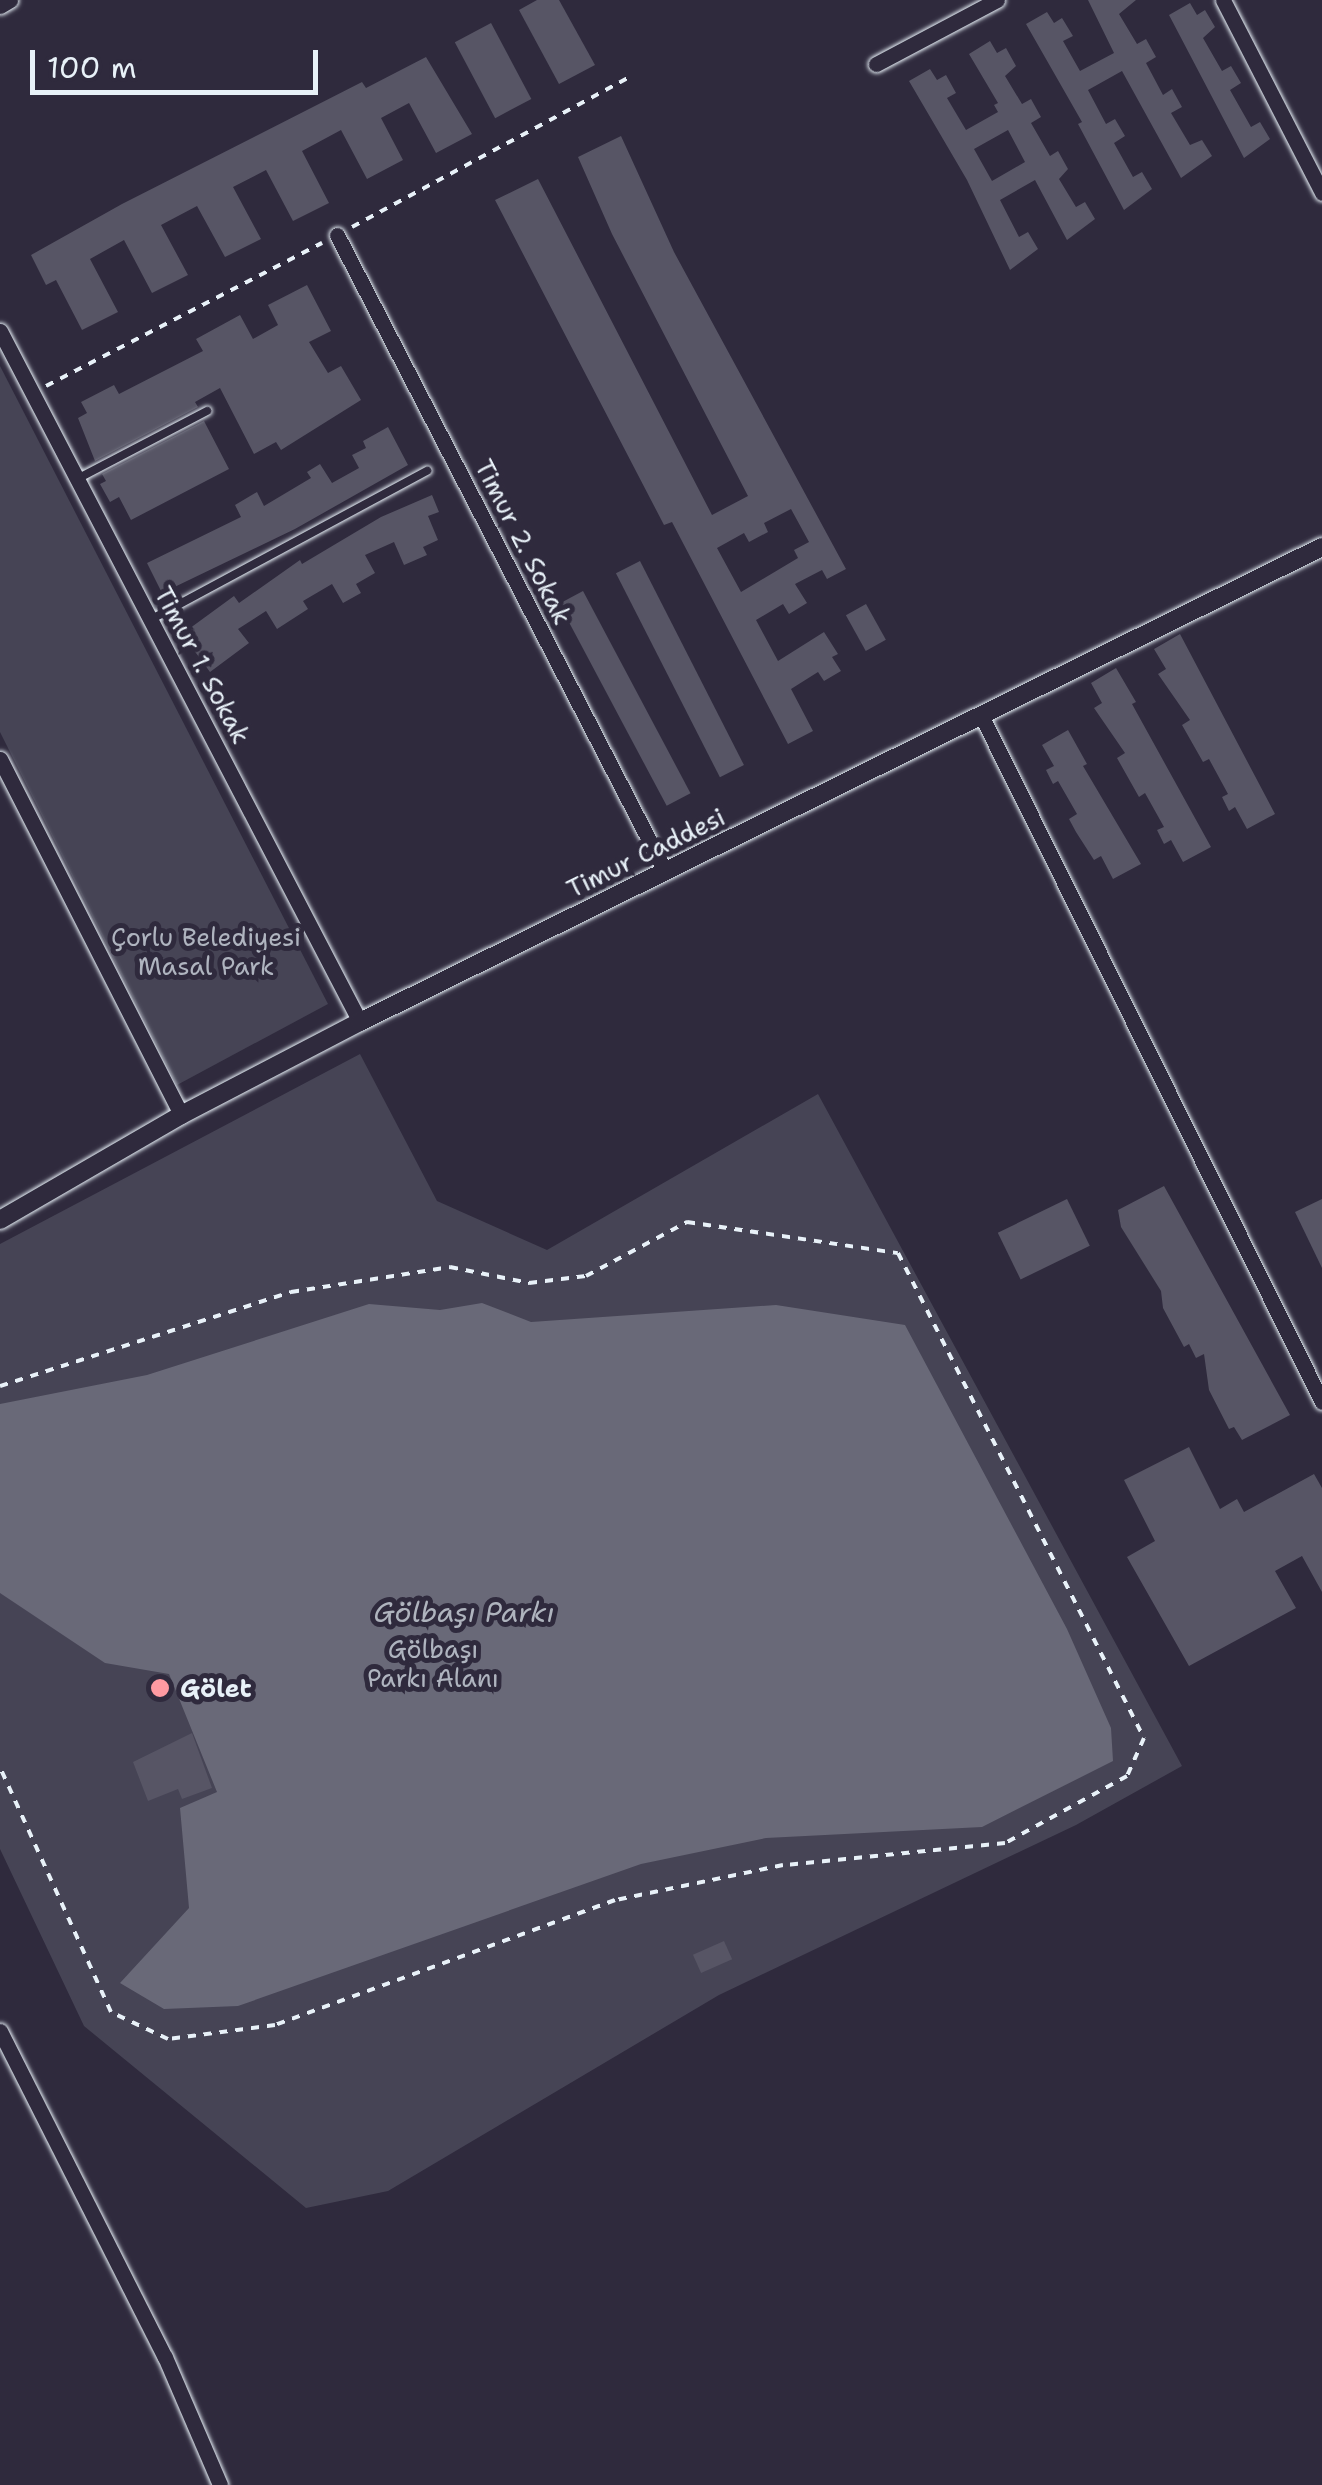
<!DOCTYPE html>
<meta charset="utf-8">
<style>
body{margin:0}
#map{position:relative;width:1322px;height:2485px;overflow:hidden;background:#2f2a3d;font-family:"Shantell Sans",sans-serif}
div>[style]{position:absolute}
.green>*{inset:0;background:#464455}
.water>*{inset:0;background:#696978}
.building>*{inset:0;background:#575565;transform-origin:0 0}
.path>*{height:4px;margin-top:-2px;transform-origin:0;background:repeating-linear-gradient(90deg,#e8f1f8 0 8px,transparent 0 16px)}
.roads{filter:drop-shadow(0 0 2px #e8f1f8) drop-shadow(0 0 2px #e8f1f8)}
.service>*{height:8px;margin:-4px;padding:0 4px;transform-origin:4px;border-radius:4px;background:#2f2a3d}
.minor>*{height:15px;margin:-7.5px;padding:0 7.5px;transform-origin:7.5px;border-radius:7.5px;background:#2f2a3d}
.tertiary>*{height:18px;margin:-9px;padding:0 9px;transform-origin:9px;border-radius:9px;background:#2f2a3d}
.dots>*{width:28px;height:28px;translate:-50% -50%;box-sizing:border-box;border:5px solid #2f2a3d;border-radius:50%}
span{translate:-50% -50%;white-space:nowrap;text-align:center;line-height:1.15;-webkit-text-stroke:10px #2f2a3d;paint-order:stroke}
.street-label{font-size:25px;color:#e8f1f8}
.park-label{font-size:25px;color:#afb4bf}
.poi-label{font-size:25px;color:#e8f1f8;font-weight:700}
.left{translate:0 -50%;text-align:left}
.water-label{font-size:28px;color:#afb4be;font-style:italic}
.scale{position:absolute;left:30px;top:50px;width:288px;height:45px;box-sizing:border-box;border:5px solid #e8f1f8;border-top:0;padding-left:12px;font-size:30px;line-height:35px;white-space:nowrap;color:#e8f1f8;-webkit-text-stroke:8px #2f2a3d;paint-order:stroke}
</style>
<div id="map">
<div class="green">
<div style="clip-path:polygon(0 366px,328px 1004px,177px 1085px,0 732px)"></div>
<div style="clip-path:polygon(360px 1054px,437px 1201px,547px 1250px,818px 1094px,1182px 1766px,1076px 1825px,719px 1995px,388px 2191px,306px 2208px,84px 2026px,0 1849px,0 1244px)"></div>
</div>
<div class="water">
<div style="clip-path:polygon(482px 1303px,531px 1322px,776px 1305px,905px 1325px,1067px 1629px,1111px 1728px,1113px 1761px,982px 1827px,766px 1838px,641px 1864px,238px 2006px,164px 2009px,120px 1983px,189px 1908px,180px 1808px,217px 1792px,169px 1674px,105px 1663px,0 1593px,0 1404px,147px 1375px,369px 1304px,440px 1310px)"></div>
</div>
<div class="building">
<div style="clip-path:polygon(537px 0,559px 0,595px 65px,559px 84px,519px 10px)"></div>
<div style="clip-path:polygon(1088px 0,1136px 0,1119px 14px,1137px 44px,1146px 39px,1156px 57px,1146px 63px,1163px 95px,1172px 89px,1182px 107px,1171px 113px,1190px 145px,1202px 140px,1212px 156px,1181px 178px,1122px 71px,1088px 90px,1106px 124px,1115px 119px,1125px 136px,1114px 143px,1133px 177px,1142px 172px,1152px 189px,1124px 210px,1078px 124px,1082px 122px,1026px 24px,1047px 12px,1054px 23px,1062px 18px,1073px 36px,1063px 41px,1080px 71px,1114px 53px)"></div>
<div style="clip-path:polygon(1190px 3px,1197px 15px,1205px 10px,1215px 27px,1203px 38px,1222px 71px,1231px 66px,1241px 83px,1230px 90px,1251px 127px,1260px 122px,1270px 139px,1244px 158px,1169px 15px)"></div>
<div style="left:491px;top:23px;width:86px;height:41px;rotate:62deg"></div>
<div style="clip-path:polygon(evenodd,990px 41px,997px 53px,1006px 48px,1016px 66px,1005px 76px,1022px 104px,1031px 99px,1041px 117px,1031px 123px,1050px 156px,1058px 151px,1068px 169px,1059px 179px,1076px 207px,1085px 202px,1095px 219px,1067px 240px,1035px 180px,1000px 200px,1019px 237px,1028px 232px,1038px 249px,1010px 270px,967px 180px,909px 81px,930px 69px,937px 80px,946px 75px,956px 93px,947px 98px,966px 130px,998px 112px,994px 105px,998px 103px,969px 54px,990px 41px,1008px 130px,1025px 162px,992px 181px,974px 149px,1008px 130px)"></div>
<div style="clip-path:polygon(426px 57px,472px 134px,436px 153px,409px 103px,381px 118px,403px 160px,367px 179px,341px 130px,302px 151px,329px 203px,293px 221px,266px 170px,233px 187px,261px 239px,225px 257px,197px 206px,161px 225px,188px 275px,152px 293px,124px 240px,90px 259px,118px 312px,82px 330px,56px 280px,46px 285px,31px 255px,122px 204px,362px 82px,366px 88px)"></div>
<div style="clip-path:polygon(evenodd,621px 136px,674px 252px,846px 569px,827px 579px,822px 570px,795px 584px,807px 603px,789px 614px,783px 604px,756px 620px,778px 661px,824px 632px,838px 654px,832px 657px,841px 671px,824px 681px,818px 672px,791px 689px,813px 731px,788px 744px,672px 522px,664px 525px,495px 200px,538px 179px,712px 515px,748px 496px,612px 234px,578px 157px,621px 136px,791px 509px,809px 542px,794px 550px,798px 558px,741px 592px,717px 548px,744px 533px,749px 542px,768px 532px,764px 523px,791px 509px)"></div>
<div style="clip-path:polygon(307px 285px,331px 331px,309px 342px,328px 373px,341px 366px,361px 400px,281px 450px,276px 442px,254px 454px,220px 388px,195px 402px,198px 407px,95px 461px,78px 418px,87px 413px,81px 402px,114px 385px,119px 394px,203px 351px,196px 339px,240px 315px,253px 339px,278px 325px,268px 305px)"></div>
<div style="clip-path:polygon(204px 421px,229px 469px,131px 520px,119px 497px,110px 502px,100px 484px,106px 481px,102px 474px)"></div>
<div style="clip-path:polygon(388px 427px,408px 465px,295px 529px,162px 593px,147px 563px,241px 517px,235px 505px,257px 492px,264px 506px,311px 478px,307px 472px,320px 464px,332px 483px,359px 468px,352px 455px,366px 448px,363px 441px)"></div>
<div style="clip-path:polygon(432px 495px,439px 512px,428px 516px,438px 540px,423px 547px,427px 555px,404px 565px,394px 542px,365px 555px,375px 573px,356px 584px,361px 593px,343px 603px,332px 584px,303px 601px,308px 609px,277px 629px,266px 611px,238px 629px,249px 643px,210px 672px,182px 634px,234px 596px,239px 603px,300px 560px,302px 564px,381px 517px)"></div>
<div style="left:640px;top:561px;width:229px;height:27px;rotate:63deg"></div>
<div style="left:583px;top:591px;width:229px;height:27px;rotate:62deg"></div>
<div style="left:866px;top:604px;width:41px;height:23px;rotate:61deg"></div>
<div style="clip-path:polygon(1180px 634px,1275px 814px,1247px 829px,1235px 807px,1229px 811px,1222px 797px,1228px 794px,1209px 759px,1203px 762px,1182px 725px,1190px 720px,1158px 674px,1166px 669px,1154px 649px)"></div>
<div style="clip-path:polygon(1116px 668px,1136px 702px,1132px 704px,1211px 847px,1183px 862px,1171px 840px,1164px 844px,1157px 830px,1164px 827px,1145px 793px,1139px 797px,1117px 758px,1125px 753px,1094px 708px,1102px 703px,1091px 683px)"></div>
<div style="clip-path:polygon(1068px 730px,1087px 764px,1083px 766px,1141px 864px,1113px 879px,1101px 856px,1094px 860px,1076px 832px,1069px 819px,1077px 814px,1058px 781px,1053px 784px,1046px 770px,1054px 766px,1042px 745px)"></div>
<div style="clip-path:polygon(1164px 1186px,1290px 1415px,1242px 1440px,1234px 1427px,1229px 1429px,1209px 1390px,1204px 1354px,1196px 1358px,1189px 1344px,1184px 1347px,1163px 1308px,1161px 1291px,1121px 1227px,1118px 1210px)"></div>
<div style="left:1067px;top:1199px;width:52px;height:77px;rotate:64deg"></div>
<div style="clip-path:polygon(1322px 1199px,1322px 1268px,1295px 1212px)"></div>
<div style="clip-path:polygon(1189px 1447px,1220px 1509px,1237px 1499px,1244px 1512px,1314px 1474px,1322px 1488px,1322px 1592px,1302px 1556px,1275px 1571px,1296px 1608px,1189px 1666px,1127px 1557px,1155px 1541px,1124px 1480px)"></div>
<div style="clip-path:polygon(192px 1733px,212px 1788px,182px 1799px,178px 1789px,148px 1801px,133px 1762px)"></div>
<div style="left:724px;top:1941px;width:20px;height:34px;rotate:66deg"></div>
</div>
<div class="path">
<div style="left:352px;top:227px;width:315px;rotate:-28.4deg"></div>
<div style="left:46px;top:386px;width:311px;rotate:-27.4deg"></div>
<div style="left:0;top:1386px;width:306px;rotate:-17.9deg"></div>
<div style="left:291px;top:1292px;width:161px;rotate:-8.9deg"></div>
<div style="left:450px;top:1267px;width:81px;rotate:11.4deg"></div>
<div style="left:529px;top:1283px;width:57px;rotate:-7deg"></div>
<div style="left:586px;top:1276px;width:115px;rotate:-28.1deg"></div>
<div style="left:687px;top:1222px;width:213px;rotate:8.4deg"></div>
<div style="left:898px;top:1253px;width:544px;rotate:63.11deg"></div>
<div style="left:1144px;top:1738px;width:42px;rotate:114.1deg"></div>
<div style="left:1127px;top:1776px;width:139px;rotate:151.2deg"></div>
<div style="left:1005px;top:1843px;width:223px;rotate:174.3deg"></div>
<div style="left:783px;top:1865px;width:172px;rotate:168.2deg"></div>
<div style="left:615px;top:1900px;width:362px;rotate:159.8deg"></div>
<div style="left:275px;top:2025px;width:108px;rotate:172.5deg"></div>
<div style="left:168px;top:2039px;width:63px;rotate:-154.7deg"></div>
<div style="left:111px;top:2012px;width:269px;rotate:-114.4deg"></div>
</div>
<div class="roads">
<div class="service">
<div style="left:77px;top:479px;width:147px;rotate:-27.6deg"></div>
<div style="left:150px;top:620px;width:315px;rotate:-28.3deg"></div>
</div>
<div class="minor">
<div style="left:1223px;top:0;width:217px;rotate:62.8deg"></div>
<div style="left:0;top:6px;width:12px;rotate:-31deg"></div>
<div style="left:876px;top:64px;width:137px;rotate:-27.9deg"></div>
<div style="left:337px;top:235px;width:716px;rotate:62.72deg"></div>
<div style="left:0;top:331px;width:779px;rotate:62.48deg"></div>
<div style="left:981px;top:715px;width:767px;rotate:63.6deg"></div>
<div style="left:0;top:759px;width:399px;rotate:63deg"></div>
<div style="left:0;top:2031px;width:365px;rotate:63.2deg"></div>
<div style="left:165px;top:2357px;width:139px;rotate:66.7deg"></div>
</div>
<div class="tertiary">
<div style="left:0;top:1220px;width:209px;rotate:-30.1deg"></div>
<div style="left:181px;top:1115px;width:202px;rotate:-27.5deg"></div>
<div style="left:360px;top:1022px;width:1073px;rotate:-26.28deg"></div>
</div>
</div>
<div class="dots">
<div style="left:160px;top:1688px;background:#ff9aa2"></div>
</div>
<div class="street-label">
<span style="left:523px;top:542px;rotate:63deg">Timur 2. Sokak</span>
<span style="left:202px;top:665px;rotate:62deg">Timur 1. Sokak</span>
<span style="left:646px;top:853px;rotate:-26deg">Timur Caddesi</span>
</div>
<div class="park-label">
<span style="left:206px;top:952px">Çorlu Belediyesi<br>Masal Park</span>
<span style="left:433px;top:1664px">Gölbaşı<br>Parkı Alanı</span>
</div>
<div class="poi-label">
<span class="left" style="left:180px;top:1688px">Gölet</span>
</div>
<div class="water-label">
<span style="left:464px;top:1612px">Gölbaşı Parkı</span>
</div>
<div class="scale">100 m</div>
</div>
